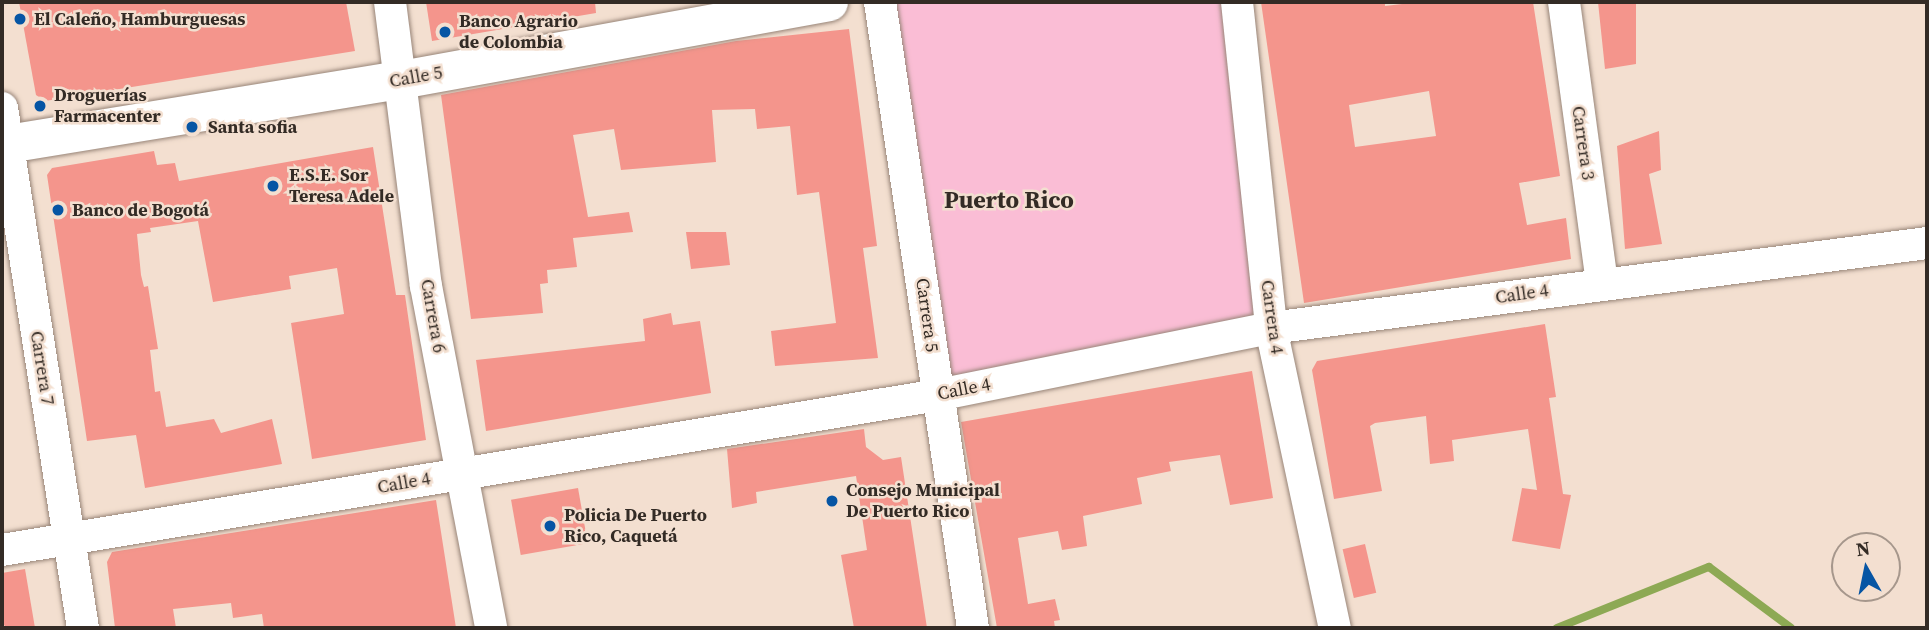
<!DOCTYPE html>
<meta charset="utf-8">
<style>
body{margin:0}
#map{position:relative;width:1929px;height:630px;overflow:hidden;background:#f3dfd0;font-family:"Source Serif 4",serif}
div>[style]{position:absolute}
.green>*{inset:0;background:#fabdd5}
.stream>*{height:8px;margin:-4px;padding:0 4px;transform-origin:4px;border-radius:4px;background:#8da954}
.building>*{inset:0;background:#f4958c;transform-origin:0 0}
.roads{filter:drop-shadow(0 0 2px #988578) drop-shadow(0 0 2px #988578)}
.minor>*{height:32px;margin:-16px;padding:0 16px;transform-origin:16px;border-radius:16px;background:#fff}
.tertiary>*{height:38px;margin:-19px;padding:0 19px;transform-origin:19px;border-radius:19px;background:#fff}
.dots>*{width:19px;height:19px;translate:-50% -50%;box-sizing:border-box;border:4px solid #f3dfd0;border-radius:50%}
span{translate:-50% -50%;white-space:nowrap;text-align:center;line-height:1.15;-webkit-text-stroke:5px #f3dfd0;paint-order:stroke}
.poi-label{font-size:18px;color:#332b25;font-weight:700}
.left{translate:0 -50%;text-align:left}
.street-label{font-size:18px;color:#332b25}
.district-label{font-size:24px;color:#332b25;font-weight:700}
.frame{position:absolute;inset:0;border:4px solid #332b25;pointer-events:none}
.north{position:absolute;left:1831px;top:532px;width:70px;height:70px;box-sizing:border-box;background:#f3dfd0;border:2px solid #a6978c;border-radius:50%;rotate:351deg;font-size:19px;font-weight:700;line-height:28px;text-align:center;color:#332b25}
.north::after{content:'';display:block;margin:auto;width:24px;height:32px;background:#0655a4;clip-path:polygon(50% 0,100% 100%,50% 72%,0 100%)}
</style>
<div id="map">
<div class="green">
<div style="clip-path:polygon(908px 2px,1221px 2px,1271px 328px,946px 388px,894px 4px)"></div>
</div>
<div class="stream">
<div style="left:1557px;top:628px;width:164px;rotate:-21.9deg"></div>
<div style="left:1709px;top:567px;width:102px;rotate:36.6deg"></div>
</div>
<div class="building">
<div style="clip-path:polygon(19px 2px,346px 2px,355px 51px,45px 101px,36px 95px)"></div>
<div style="clip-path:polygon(426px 2px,595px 2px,596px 13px,432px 41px)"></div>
<div style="clip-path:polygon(evenodd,1261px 2px,1385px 2px,1385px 6px,1419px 2px,1533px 2px,1560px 176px,1519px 183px,1527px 225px,1566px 218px,1571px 259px,1304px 303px,1261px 2px,1429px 91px,1436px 136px,1355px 147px,1349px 105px,1429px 91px)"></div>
<div style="clip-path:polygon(1598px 2px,1636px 2px,1636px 64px,1605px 69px)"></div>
<div style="clip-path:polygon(849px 29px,877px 246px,863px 248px,878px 358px,775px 366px,771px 331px,836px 323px,819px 192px,797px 195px,790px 126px,757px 129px,755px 109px,712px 110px,716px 162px,621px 170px,614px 129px,573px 135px,588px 217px,629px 212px,633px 232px,573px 238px,577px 267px,547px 270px,548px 283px,540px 284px,543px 313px,471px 319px,441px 95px,736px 41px)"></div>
<div style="clip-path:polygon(1659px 131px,1661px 170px,1649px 174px,1662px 244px,1625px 249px,1617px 146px)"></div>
<div style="clip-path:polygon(373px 147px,396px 295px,405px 295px,426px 440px,312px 459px,291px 323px,344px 314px,337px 268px,289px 276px,291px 289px,213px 302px,198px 221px,150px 228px,151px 232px,137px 234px,141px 275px,144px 287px,148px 286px,158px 349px,150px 350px,155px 392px,160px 391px,166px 427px,214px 419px,221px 433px,272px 419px,282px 464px,145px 488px,136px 435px,87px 441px,47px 175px,52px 168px,154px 151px,157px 165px,175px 163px,179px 181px)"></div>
<div style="clip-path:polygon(686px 232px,726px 232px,730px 265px,691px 269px)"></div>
<div style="clip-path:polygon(671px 313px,673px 325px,700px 321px,711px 393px,486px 431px,476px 360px,645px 341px,643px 319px)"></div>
<div style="clip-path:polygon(1545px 324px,1556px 397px,1549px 398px,1563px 494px,1571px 495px,1560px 549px,1512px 541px,1522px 488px,1537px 490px,1528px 429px,1452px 440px,1454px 461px,1430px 464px,1426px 416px,1375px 423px,1370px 426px,1382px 491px,1334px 499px,1312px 370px,1317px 361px)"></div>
<div style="clip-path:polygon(1252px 371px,1273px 498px,1230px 505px,1220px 455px,1169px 462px,1171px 471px,1137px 478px,1142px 504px,1083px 516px,1087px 546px,1062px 550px,1058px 531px,1018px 538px,1028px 604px,1055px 599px,1060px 620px,1054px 621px,1055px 628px,997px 628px,961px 422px)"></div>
<div style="clip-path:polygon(864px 429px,866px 447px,883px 460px,901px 457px,927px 628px,854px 628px,841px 555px,867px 550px,856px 476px,756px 492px,757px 503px,732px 508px,727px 449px)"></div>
<div style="left:578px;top:488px;width:56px;height:68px;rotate:80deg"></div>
<div style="clip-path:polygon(436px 500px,456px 628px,264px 628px,262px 614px,233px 618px,231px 603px,173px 609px,176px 628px,115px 628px,107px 562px,112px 552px)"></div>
<div style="left:1365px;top:544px;width:50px;height:23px;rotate:77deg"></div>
<div style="clip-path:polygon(25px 569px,35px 628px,7px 628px,2px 623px,2px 573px)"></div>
</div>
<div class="roads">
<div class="minor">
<div style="left:390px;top:2px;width:286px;rotate:82.8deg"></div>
<div style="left:426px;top:286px;width:348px;rotate:79.2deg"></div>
<div style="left:880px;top:2px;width:633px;rotate:81.55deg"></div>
<div style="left:1237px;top:2px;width:328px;rotate:84deg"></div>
<div style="left:1271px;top:328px;width:307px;rotate:78deg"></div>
<div style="left:1564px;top:2px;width:285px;rotate:82.3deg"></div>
<div style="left:2px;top:108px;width:526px;rotate:81.15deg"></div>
<div style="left:2px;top:550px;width:949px;rotate:-9.4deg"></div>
<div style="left:938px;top:395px;width:340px;rotate:-11.4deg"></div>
<div style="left:1271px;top:328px;width:661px;rotate:-7.38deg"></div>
</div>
<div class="tertiary">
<div style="left:2px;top:145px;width:404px;rotate:-9.3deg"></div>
<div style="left:401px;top:80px;width:435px;rotate:-10.3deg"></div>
</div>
</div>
<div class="dots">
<div style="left:20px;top:19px;background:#0655a4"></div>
<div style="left:445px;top:32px;background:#0655a4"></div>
<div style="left:40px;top:106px;background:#0655a4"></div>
<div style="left:192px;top:127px;background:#0655a4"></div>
<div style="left:273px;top:186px;background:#0655a4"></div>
<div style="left:58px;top:210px;background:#0655a4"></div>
<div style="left:832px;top:501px;background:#0655a4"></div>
<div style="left:550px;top:526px;background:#0655a4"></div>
</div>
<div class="poi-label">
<span class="left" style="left:34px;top:19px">El Caleño, Hamburguesas</span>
<span class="left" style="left:459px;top:32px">Banco Agrario<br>de Colombia</span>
<span class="left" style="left:54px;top:106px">Droguerías<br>Farmacenter</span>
<span class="left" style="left:208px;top:127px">Santa sofia</span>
<span class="left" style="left:289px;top:186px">E.S.E. Sor<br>Teresa Adele</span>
<span class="left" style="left:72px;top:210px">Banco de Bogotá</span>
<span class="left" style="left:846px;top:501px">Consejo Municipal<br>De Puerto Rico</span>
<span class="left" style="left:564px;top:526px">Policia De Puerto<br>Rico, Caquetá</span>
</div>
<div class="street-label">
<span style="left:416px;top:77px;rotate:-10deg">Calle 5</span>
<span style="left:1583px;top:143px;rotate:82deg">Carrera 3</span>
<span style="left:1522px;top:294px;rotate:-8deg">Calle 4</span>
<span style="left:927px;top:315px;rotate:82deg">Carrera 5</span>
<span style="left:433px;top:316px;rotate:80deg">Carrera 6</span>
<span style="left:1272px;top:317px;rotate:82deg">Carrera 4</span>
<span style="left:42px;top:368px;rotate:81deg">Carrera 7</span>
<span style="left:964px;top:389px;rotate:-11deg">Calle 4</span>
<span style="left:404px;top:483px;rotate:-10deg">Calle 4</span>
</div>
<div class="district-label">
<span style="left:1009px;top:200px">Puerto Rico</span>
</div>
<div class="frame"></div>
<div class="north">N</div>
</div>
